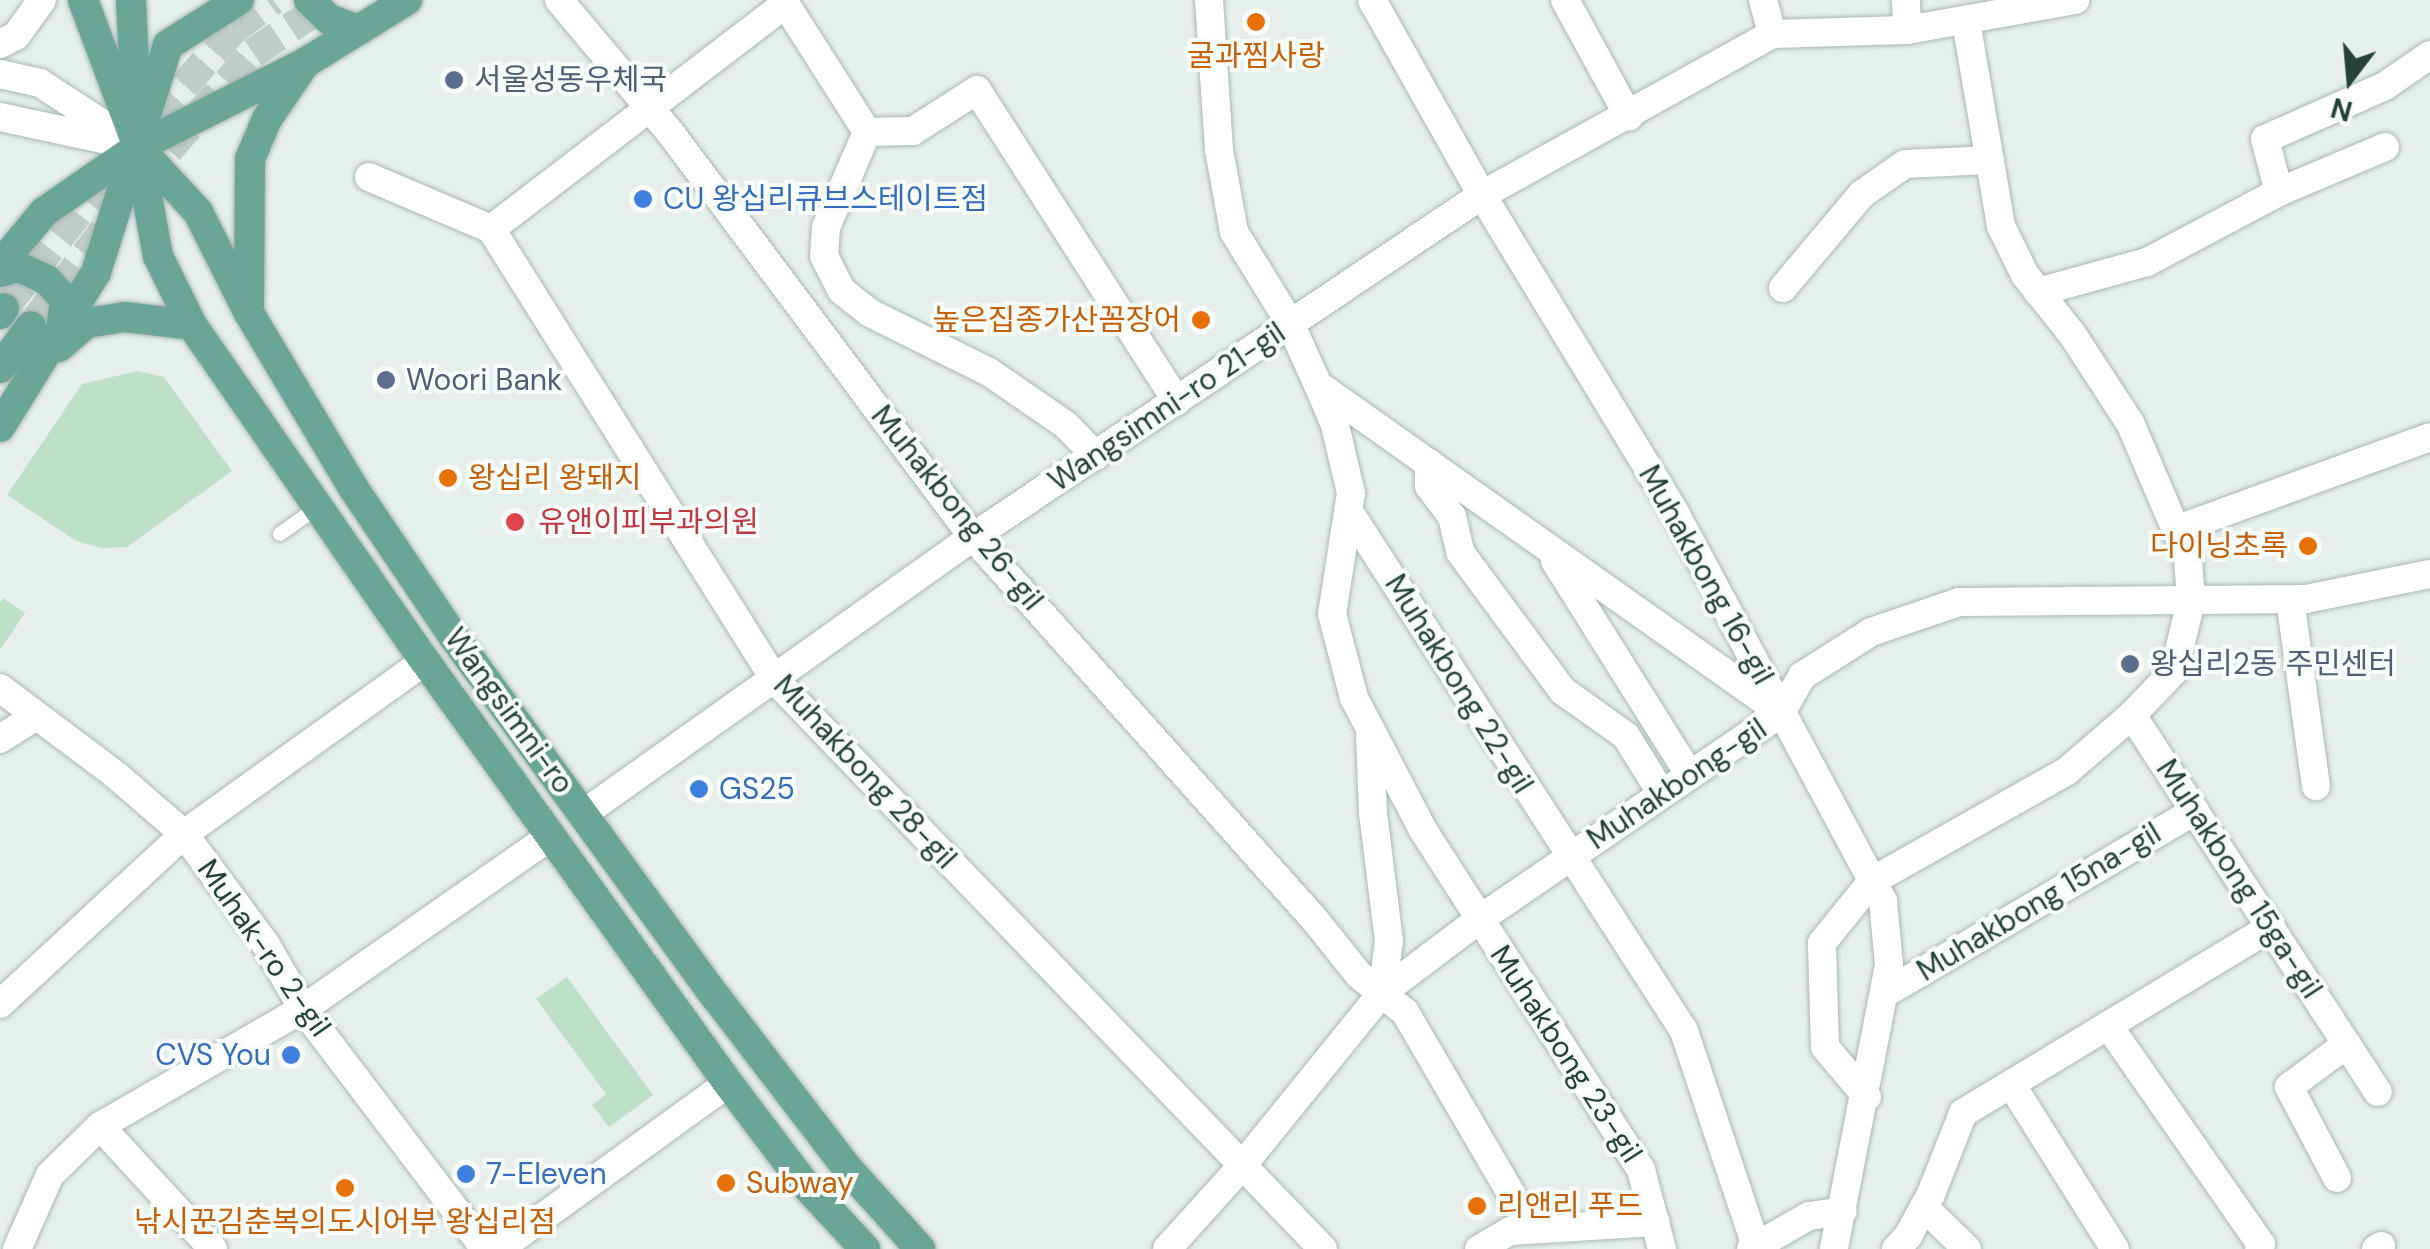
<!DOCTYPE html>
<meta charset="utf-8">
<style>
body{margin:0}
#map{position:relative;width:2430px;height:1249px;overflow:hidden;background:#e6efeb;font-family:"DM Sans","Noto Sans KR",sans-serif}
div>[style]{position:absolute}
.green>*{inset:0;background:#bfe0c8}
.primary-tunnel>*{height:30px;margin-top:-15px;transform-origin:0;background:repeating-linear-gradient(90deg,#bfccc8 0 30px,transparent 0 45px)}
.roads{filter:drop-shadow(0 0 2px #a8b8b2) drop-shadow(0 0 2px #a8b8b2)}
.service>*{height:14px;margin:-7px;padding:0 7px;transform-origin:7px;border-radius:7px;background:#fff}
.minor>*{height:28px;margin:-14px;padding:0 14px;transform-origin:14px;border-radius:14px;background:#fff}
.primary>*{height:30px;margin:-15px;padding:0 15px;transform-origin:15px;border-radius:15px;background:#6aa596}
.dots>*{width:28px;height:28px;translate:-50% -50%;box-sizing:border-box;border:5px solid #f7fbf9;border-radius:50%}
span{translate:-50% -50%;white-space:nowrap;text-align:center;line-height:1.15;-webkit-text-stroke:8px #f7fbf9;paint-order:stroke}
.food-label{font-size:30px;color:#c56008}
.right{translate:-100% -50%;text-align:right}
.left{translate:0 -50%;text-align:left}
.service-label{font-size:30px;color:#4e5e75}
.shop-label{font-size:30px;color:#366cbe}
.street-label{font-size:30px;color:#24423a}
.health-label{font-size:30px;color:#be3a42}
.north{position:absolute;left:2300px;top:30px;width:100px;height:100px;-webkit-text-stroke:8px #f7fbf9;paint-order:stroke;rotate:196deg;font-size:28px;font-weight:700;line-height:40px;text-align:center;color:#24423a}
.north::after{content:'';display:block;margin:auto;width:35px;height:45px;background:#24423a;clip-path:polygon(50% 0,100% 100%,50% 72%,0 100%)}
</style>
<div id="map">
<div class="green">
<div style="clip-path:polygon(138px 371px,164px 377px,232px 471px,127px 547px,102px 548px,76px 541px,7px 495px,82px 384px)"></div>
<div style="clip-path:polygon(3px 598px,25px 613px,0 650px,0 603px)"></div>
<div style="clip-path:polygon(567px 977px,653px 1095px,609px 1127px,592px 1105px,606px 1094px,536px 999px)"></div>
</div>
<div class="primary-tunnel">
<div style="left:139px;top:184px;width:174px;rotate:-49deg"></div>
<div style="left:253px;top:53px;width:95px;rotate:-33.9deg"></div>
<div style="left:4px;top:308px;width:197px;rotate:-52deg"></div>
<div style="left:125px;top:153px;width:164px;rotate:-48.7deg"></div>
<div style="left:233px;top:30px;width:50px;rotate:-36.9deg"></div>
<div style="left:31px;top:326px;width:132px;rotate:-52.7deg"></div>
</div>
<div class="roads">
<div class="service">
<div style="left:280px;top:534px;width:47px;rotate:-35.4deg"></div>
</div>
<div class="minor">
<div style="left:559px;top:0;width:171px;rotate:50deg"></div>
<div style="left:669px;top:131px;width:507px;rotate:53.18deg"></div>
<div style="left:973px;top:537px;width:513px;rotate:48.24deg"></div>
<div style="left:1315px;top:920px;width:70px;rotate:51.3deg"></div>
<div style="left:1359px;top:975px;width:59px;rotate:38.8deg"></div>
<div style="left:1405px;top:1012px;width:251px;rotate:59.7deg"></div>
<div style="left:783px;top:0;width:156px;rotate:57.5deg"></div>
<div style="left:867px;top:132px;width:103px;rotate:113.3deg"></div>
<div style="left:826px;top:227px;width:29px;rotate:94deg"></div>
<div style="left:824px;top:256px;width:39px;rotate:63deg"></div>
<div style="left:842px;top:291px;width:36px;rotate:38deg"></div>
<div style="left:870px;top:313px;width:133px;rotate:26.4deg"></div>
<div style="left:989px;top:372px;width:93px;rotate:34.5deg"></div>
<div style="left:1066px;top:425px;width:43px;rotate:45.9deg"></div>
<div style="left:1209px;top:0;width:150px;rotate:86.2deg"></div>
<div style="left:1219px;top:150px;width:83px;rotate:79.6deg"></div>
<div style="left:1234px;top:232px;width:107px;rotate:58.4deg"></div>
<div style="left:1290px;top:323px;width:68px;rotate:65.7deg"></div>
<div style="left:1318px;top:385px;width:43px;rotate:67deg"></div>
<div style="left:1335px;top:425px;width:70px;rotate:76.8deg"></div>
<div style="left:1351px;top:493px;width:122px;rotate:98.9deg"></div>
<div style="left:1332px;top:614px;width:87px;rotate:75.3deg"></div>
<div style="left:1354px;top:698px;width:149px;rotate:62.4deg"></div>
<div style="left:1423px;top:830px;width:404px;rotate:57.3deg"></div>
<div style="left:1641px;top:1170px;width:82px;rotate:75.1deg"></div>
<div style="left:1372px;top:0;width:224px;rotate:60.6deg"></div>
<div style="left:1482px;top:195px;width:372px;rotate:58.7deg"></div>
<div style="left:1675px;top:513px;width:440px;rotate:61.8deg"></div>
<div style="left:1883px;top:901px;width:64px;rotate:84.6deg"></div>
<div style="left:1889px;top:965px;width:289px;rotate:101deg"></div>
<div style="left:1565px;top:0;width:133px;rotate:61.3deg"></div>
<div style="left:1763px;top:0;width:35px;rotate:75deg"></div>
<div style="left:1906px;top:0;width:30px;rotate:88deg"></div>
<div style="left:0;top:44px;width:18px;rotate:-27deg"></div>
<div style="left:16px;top:36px;width:44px;rotate:-54.2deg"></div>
<div style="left:0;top:74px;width:41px;rotate:12.7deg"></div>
<div style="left:40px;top:83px;width:117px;rotate:33.1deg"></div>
<div style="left:0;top:117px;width:124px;rotate:12.1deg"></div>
<div style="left:867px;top:132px;width:46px;rotate:-1.2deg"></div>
<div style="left:913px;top:131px;width:76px;rotate:-32.6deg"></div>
<div style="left:977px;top:90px;width:370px;rotate:57.3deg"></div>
<div style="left:369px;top:177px;width:133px;rotate:23.1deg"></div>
<div style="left:491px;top:229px;width:533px;rotate:57.8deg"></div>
<div style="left:775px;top:680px;width:790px;rotate:46.08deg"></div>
<div style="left:2279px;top:192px;width:55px;rotate:-104.8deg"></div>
<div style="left:2265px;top:139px;width:131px;rotate:-23.8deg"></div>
<div style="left:2385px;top:86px;width:55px;rotate:-34.6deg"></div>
<div style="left:491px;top:229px;width:370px;rotate:-37.4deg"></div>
<div style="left:1783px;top:288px;width:123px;rotate:-50deg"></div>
<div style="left:1862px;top:194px;width:52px;rotate:-34.9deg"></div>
<div style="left:1905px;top:164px;width:85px;rotate:-2.7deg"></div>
<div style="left:2038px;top:292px;width:113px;rotate:-15.4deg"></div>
<div style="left:2147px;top:262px;width:149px;rotate:-27.9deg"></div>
<div style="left:2279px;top:192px;width:115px;rotate:-23deg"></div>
<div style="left:1318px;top:385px;width:561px;rotate:35.28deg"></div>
<div style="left:1429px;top:463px;width:23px;rotate:90deg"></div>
<div style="left:1429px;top:486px;width:38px;rotate:53deg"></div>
<div style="left:1452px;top:516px;width:37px;rotate:77deg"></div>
<div style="left:1460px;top:552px;width:173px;rotate:53.5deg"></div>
<div style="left:1563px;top:691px;width:77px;rotate:35.5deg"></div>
<div style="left:1626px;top:736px;width:68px;rotate:58.2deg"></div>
<div style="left:1348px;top:510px;width:620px;rotate:57.18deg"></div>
<div style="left:1684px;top:1031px;width:230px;rotate:71.5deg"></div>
<div style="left:2175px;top:530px;width:271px;rotate:-20deg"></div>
<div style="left:1555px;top:561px;width:253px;rotate:57.8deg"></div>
<div style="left:2290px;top:599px;width:189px;rotate:82.1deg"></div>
<div style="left:0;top:688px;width:146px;rotate:36.9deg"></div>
<div style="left:117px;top:776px;width:89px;rotate:40.9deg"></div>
<div style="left:184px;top:834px;width:138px;rotate:53.5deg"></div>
<div style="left:266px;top:945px;width:74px;rotate:60deg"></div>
<div style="left:303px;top:1009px;width:301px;rotate:52.8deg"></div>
<div style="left:2132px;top:715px;width:450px;rotate:56.9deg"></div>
<div style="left:1370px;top:736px;width:77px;rotate:87.8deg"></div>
<div style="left:1373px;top:813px;width:129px;rotate:82.9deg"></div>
<div style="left:1389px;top:941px;width:52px;rotate:97.7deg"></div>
<div style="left:0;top:739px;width:43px;rotate:-32.6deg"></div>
<div style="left:583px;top:814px;width:478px;rotate:-35.4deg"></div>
<div style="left:973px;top:537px;width:613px;rotate:-33.9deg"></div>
<div style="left:1482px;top:195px;width:332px;rotate:-29deg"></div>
<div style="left:1772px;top:34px;width:135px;rotate:-1.7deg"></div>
<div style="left:1907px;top:30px;width:171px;rotate:-10.1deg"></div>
<div style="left:1884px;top:994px;width:361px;rotate:-30.5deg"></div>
<div style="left:0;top:1004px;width:251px;rotate:-42.7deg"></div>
<div style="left:184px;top:834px;width:297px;rotate:-35.7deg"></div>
<div style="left:2108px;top:1025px;width:267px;rotate:55.1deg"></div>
<div style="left:2261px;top:1244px;width:5px;rotate:112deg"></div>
<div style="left:2011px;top:1084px;width:195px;rotate:57.8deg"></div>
<div style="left:1867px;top:1097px;width:65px;rotate:-130deg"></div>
<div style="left:1825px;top:1047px;width:104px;rotate:-91.7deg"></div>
<div style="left:1822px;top:943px;width:80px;rotate:-51.1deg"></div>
<div style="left:1872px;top:881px;width:224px;rotate:-29.4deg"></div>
<div style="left:2067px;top:771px;width:86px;rotate:-40.7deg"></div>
<div style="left:2132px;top:715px;width:61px;rotate:-46.3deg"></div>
<div style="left:2174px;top:671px;width:72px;rotate:-76.3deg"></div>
<div style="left:2191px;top:601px;width:43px;rotate:-94deg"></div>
<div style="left:2188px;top:558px;width:147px;rotate:-113.2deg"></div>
<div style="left:2130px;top:423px;width:106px;rotate:-123.1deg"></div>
<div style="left:2072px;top:334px;width:75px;rotate:-128.5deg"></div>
<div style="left:2025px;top:275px;width:55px;rotate:-116.1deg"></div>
<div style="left:2001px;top:226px;width:207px;rotate:-99.7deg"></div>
<div style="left:100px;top:1126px;width:167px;rotate:47.4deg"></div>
<div style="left:2337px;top:1178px;width:103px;rotate:-117.8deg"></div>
<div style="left:2289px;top:1087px;width:72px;rotate:-36.6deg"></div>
<div style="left:1924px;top:1207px;width:60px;rotate:44.3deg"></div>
<div style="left:17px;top:1249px;width:81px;rotate:-66deg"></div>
<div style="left:50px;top:1175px;width:70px;rotate:-44.4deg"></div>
<div style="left:100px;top:1126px;width:234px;rotate:-30deg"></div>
<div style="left:303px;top:1009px;width:301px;rotate:-34.9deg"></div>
<div style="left:499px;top:1249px;width:283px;rotate:-35.9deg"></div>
<div style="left:1167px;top:1249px;width:110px;rotate:-47.9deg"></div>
<div style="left:1241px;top:1167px;width:224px;rotate:-51deg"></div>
<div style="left:1382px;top:993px;width:123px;rotate:-37.1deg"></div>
<div style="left:1480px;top:919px;width:365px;rotate:-34.4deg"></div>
<div style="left:1781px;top:713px;width:43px;rotate:-60.4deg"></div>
<div style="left:1802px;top:676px;width:82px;rotate:-32.5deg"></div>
<div style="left:1871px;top:632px;width:93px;rotate:-18.8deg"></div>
<div style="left:1959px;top:602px;width:347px;rotate:-0.5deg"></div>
<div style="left:2306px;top:599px;width:126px;rotate:-11.4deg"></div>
<div style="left:1479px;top:1249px;width:36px;rotate:-30deg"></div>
<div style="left:1510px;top:1231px;width:146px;rotate:-3.5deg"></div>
<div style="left:1751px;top:1249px;width:67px;rotate:-29.6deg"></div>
<div style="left:1809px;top:1216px;width:34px;rotate:-8deg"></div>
<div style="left:1896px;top:1249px;width:18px;rotate:-47deg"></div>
<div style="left:1908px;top:1236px;width:48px;rotate:-61.3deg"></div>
<div style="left:1931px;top:1194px;width:87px;rotate:-68.4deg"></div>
<div style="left:1963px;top:1113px;width:360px;rotate:-31.1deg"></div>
<div style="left:2376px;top:1249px;width:6px;rotate:-31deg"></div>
</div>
<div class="primary">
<div style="left:83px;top:0;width:157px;rotate:69.5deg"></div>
<div style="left:138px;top:147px;width:88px;rotate:47.3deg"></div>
<div style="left:198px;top:212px;width:113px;rotate:63.2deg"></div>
<div style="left:249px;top:313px;width:205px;rotate:59.2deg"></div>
<div style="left:354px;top:489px;width:179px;rotate:56deg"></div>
<div style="left:454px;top:637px;width:445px;rotate:54deg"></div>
<div style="left:716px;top:997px;width:217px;rotate:52.5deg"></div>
<div style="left:848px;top:1169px;width:108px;rotate:48deg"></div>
<div style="left:131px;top:0;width:147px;rotate:87.3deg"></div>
<div style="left:138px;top:147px;width:111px;rotate:79.6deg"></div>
<div style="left:158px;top:256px;width:77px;rotate:63.8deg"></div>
<div style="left:192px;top:325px;width:409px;rotate:55.3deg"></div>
<div style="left:425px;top:661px;width:520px;rotate:54.32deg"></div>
<div style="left:728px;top:1083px;width:123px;rotate:52.9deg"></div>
<div style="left:802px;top:1181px;width:93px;rotate:47.2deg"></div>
<div style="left:309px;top:0;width:28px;rotate:44deg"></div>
<div style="left:329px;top:19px;width:31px;rotate:21deg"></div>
<div style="left:0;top:265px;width:69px;rotate:-50.3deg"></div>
<div style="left:44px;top:212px;width:114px;rotate:-34.7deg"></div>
<div style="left:138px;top:147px;width:187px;rotate:-26.7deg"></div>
<div style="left:305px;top:63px;width:120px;rotate:-31.7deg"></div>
<div style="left:0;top:272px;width:20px;rotate:-15deg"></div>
<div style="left:19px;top:267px;width:31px;rotate:25deg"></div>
<div style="left:47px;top:280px;width:27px;rotate:48deg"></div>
<div style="left:65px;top:300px;width:29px;rotate:98deg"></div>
<div style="left:249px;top:305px;width:146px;rotate:-89.6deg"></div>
<div style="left:250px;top:159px;width:43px;rotate:-67deg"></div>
<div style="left:267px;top:119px;width:68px;rotate:-55.8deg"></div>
<div style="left:0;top:314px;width:7px;rotate:-56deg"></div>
<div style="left:59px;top:347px;width:37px;rotate:-41deg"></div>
<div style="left:87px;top:323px;width:38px;rotate:-9deg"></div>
<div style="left:125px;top:317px;width:67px;rotate:6.8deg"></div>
<div style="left:0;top:368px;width:52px;rotate:-53.6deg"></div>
<div style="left:0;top:427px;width:182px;rotate:-58.2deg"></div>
<div style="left:96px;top:272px;width:238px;rotate:-72.4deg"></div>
<div style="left:168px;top:45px;width:84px;rotate:-32.4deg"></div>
</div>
</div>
<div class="dots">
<div style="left:1256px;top:22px;background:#e8710a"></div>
<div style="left:454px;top:80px;background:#5c6f8a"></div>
<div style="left:643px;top:199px;background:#3f7fe0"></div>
<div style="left:1201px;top:320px;background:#e8710a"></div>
<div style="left:386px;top:380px;background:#5c6f8a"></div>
<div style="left:448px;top:478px;background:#e8710a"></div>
<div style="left:515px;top:522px;background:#e0444e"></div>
<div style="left:2308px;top:546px;background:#e8710a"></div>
<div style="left:2130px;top:664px;background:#5c6f8a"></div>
<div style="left:699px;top:789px;background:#3f7fe0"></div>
<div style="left:291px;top:1055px;background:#3f7fe0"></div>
<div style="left:466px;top:1174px;background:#3f7fe0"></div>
<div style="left:726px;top:1183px;background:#e8710a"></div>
<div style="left:345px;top:1188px;background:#e8710a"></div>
<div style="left:1477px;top:1206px;background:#e8710a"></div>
</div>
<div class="food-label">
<span style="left:1256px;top:56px">굴과찜사랑</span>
<span class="right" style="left:1181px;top:320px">높은집종가산꼼장어</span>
<span class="left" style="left:468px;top:478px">왕십리 왕돼지</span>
<span class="right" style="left:2288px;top:546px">다이닝초록</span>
<span class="left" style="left:746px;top:1183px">Subway</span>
<span class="left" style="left:1497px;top:1206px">리앤리 푸드</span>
<span style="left:345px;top:1222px">낚시꾼김춘복의도시어부 왕십리점</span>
</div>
<div class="service-label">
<span class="left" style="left:474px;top:80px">서울성동우체국</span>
<span class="left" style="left:406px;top:380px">Woori Bank</span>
<span class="left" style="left:2150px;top:664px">왕십리2동 주민센터</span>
</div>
<div class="shop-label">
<span class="left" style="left:663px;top:199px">CU 왕십리큐브스테이트점</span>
<span class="left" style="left:719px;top:789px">GS25</span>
<span class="right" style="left:271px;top:1055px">CVS You</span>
<span class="left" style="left:486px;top:1174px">7-Eleven</span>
</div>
<div class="street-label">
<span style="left:1167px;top:407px;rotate:-34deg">Wangsimni-ro 21-gil</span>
<span style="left:957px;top:508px;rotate:51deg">Muhakbong 26-gil</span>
<span style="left:1706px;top:575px;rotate:61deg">Muhakbong 16-gil</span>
<span style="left:1459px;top:684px;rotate:58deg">Muhakbong 22-gil</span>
<span style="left:509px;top:711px;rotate:54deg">Wangsimni-ro</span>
<span style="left:865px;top:772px;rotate:47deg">Muhakbong 28-gil</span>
<span style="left:1677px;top:784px;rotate:-34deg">Muhakbong-gil</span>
<span style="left:2239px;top:879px;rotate:57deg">Muhakbong 15ga-gil</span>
<span style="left:2039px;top:902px;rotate:-31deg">Muhakbong 15na-gil</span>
<span style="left:264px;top:948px;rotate:55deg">Muhak-ro 2-gil</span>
<span style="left:1566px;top:1054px;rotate:57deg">Muhakbong 23-gil</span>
</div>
<div class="health-label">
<span class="left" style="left:538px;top:522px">유앤이피부과의원</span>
</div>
<div class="north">N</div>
</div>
